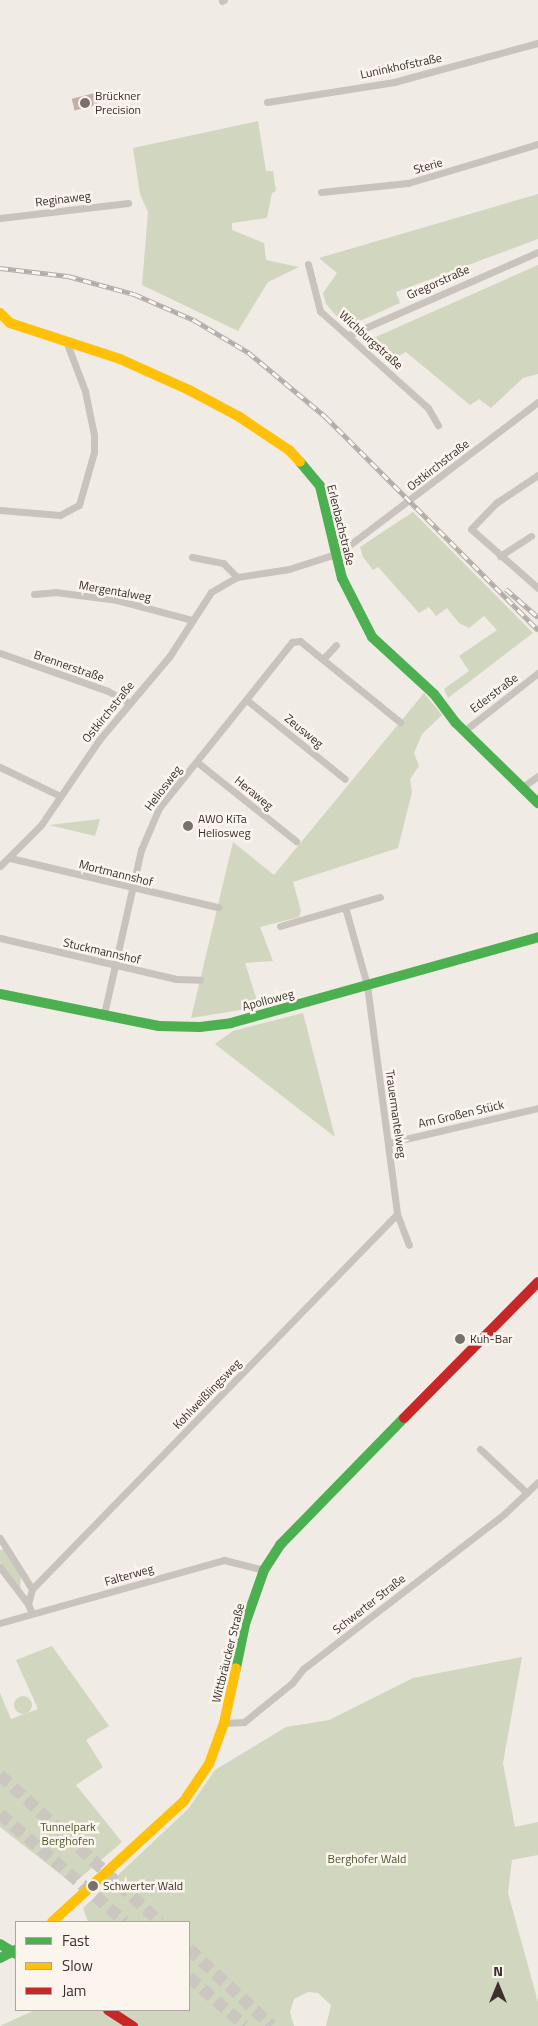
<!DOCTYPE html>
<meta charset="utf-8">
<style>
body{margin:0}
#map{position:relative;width:538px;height:2026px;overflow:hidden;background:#f0ebe5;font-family:"Titillium Web",sans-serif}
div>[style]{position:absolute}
.green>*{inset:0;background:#d1d6bf}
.round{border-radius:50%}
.building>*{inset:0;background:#c3afa7;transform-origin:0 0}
.highway-tunnel>*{height:12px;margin-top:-6px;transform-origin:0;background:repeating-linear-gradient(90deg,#ccc6c0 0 12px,transparent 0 18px)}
.street>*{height:7px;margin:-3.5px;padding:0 3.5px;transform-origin:3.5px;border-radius:3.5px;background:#c9c3be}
.fast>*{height:10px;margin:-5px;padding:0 5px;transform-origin:5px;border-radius:5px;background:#4caf50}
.slow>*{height:10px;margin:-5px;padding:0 5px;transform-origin:5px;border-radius:5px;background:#ffc107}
.jam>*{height:10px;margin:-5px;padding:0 5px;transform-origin:5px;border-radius:5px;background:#c62828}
.rail>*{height:4.5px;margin-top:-2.25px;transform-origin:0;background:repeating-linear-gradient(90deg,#fbf5ee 0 8px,#b1aca8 0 16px);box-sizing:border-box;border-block:1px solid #b1aca8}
.dots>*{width:14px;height:14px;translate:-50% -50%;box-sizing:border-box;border:2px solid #fbf5ee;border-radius:50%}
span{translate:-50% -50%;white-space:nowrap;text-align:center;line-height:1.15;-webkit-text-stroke:5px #fbf5ee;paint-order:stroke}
.street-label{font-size:12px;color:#3b302b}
.poi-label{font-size:12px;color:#3b302b}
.left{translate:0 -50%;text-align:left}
.park-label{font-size:12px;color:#4a5a2e}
.legend{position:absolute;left:15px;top:1921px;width:175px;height:90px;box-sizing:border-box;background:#fbf5ee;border:1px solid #aea6a0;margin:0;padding:6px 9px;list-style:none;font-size:15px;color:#3b302b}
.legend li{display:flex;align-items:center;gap:10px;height:25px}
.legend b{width:25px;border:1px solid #aea6a0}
.north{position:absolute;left:473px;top:1961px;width:50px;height:50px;-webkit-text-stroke:4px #fbf5ee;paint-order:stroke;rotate:0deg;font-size:14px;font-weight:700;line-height:20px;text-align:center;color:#3b302b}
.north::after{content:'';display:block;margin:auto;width:18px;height:22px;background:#3b302b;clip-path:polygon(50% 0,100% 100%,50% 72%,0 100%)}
</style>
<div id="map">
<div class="green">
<div style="clip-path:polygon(258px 121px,266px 171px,273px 171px,276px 191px,272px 193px,267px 218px,232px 223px,232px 230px,264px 243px,266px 260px,299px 267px,268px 282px,238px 331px,142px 285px,148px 212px,140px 194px,133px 148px)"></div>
<div style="clip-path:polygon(538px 194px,538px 239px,396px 292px,400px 303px,353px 324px,341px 321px,326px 304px,323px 293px,337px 273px,319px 258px)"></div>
<div style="clip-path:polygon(538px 265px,538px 374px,523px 378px,491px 408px,479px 399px,470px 405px,406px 352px,389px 361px,369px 340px)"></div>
<div style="clip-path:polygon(413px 512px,533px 633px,448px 698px,444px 689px,469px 671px,459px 656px,497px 630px,484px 616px,469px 628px,459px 623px,447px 608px,436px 616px,429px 607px,419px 613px,378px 567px,373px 570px,363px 557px,360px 547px)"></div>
<div style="clip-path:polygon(424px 693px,442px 715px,422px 734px,414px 753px,419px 766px,410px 779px,412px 792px,398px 848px,293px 882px,301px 911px,299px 917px,260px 927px,273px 961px,245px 963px,259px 1007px,191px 1018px,233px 842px,274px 875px)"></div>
<div style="clip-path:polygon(100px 819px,95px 836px,49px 825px)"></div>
<div style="clip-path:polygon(303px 1013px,335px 1137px,215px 1044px,233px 1031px)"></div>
<div style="clip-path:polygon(4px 1549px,21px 1576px,20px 1592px,0 1562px,0 1550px)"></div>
<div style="clip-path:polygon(52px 1646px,109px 1726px,86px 1740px,103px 1767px,76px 1785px,122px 1842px,73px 1884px,0 1827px,0 1693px,11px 1719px,38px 1709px,16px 1660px)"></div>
<div style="clip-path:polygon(522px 1657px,503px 1763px,515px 1827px,538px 1822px,538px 1855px,512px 1860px,508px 1893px,538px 2002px,538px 2026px,326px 2026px,331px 2005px,318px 1993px,308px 1992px,294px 1999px,290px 2012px,294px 2026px,0 2026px,35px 2010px,189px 2010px,189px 1922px,88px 1922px,83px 1908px,189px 1808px,215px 1770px,286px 1727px,329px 1720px,413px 1678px)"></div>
<div class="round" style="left:14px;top:1696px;width:18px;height:18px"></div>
</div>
<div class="building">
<div style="left:95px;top:93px;width:12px;height:24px;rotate:76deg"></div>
</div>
<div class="highway-tunnel">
<div style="left:0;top:1775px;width:217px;rotate:42.6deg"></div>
<div style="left:0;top:1814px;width:165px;rotate:40.8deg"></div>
<div style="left:189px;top:1949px;width:113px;rotate:42.9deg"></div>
<div style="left:189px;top:1977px;width:74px;rotate:41.2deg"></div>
</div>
<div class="street">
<div style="left:222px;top:1px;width:2px;rotate:-27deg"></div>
<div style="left:267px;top:102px;width:129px;rotate:-8.9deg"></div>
<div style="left:394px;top:82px;width:149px;rotate:-15.2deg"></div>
<div style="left:321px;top:192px;width:87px;rotate:-5.9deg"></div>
<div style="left:408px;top:183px;width:136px;rotate:-16.7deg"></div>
<div style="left:0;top:218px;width:129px;rotate:-6.7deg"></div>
<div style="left:308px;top:264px;width:49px;rotate:75.7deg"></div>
<div style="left:320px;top:311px;width:145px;rotate:41.9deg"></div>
<div style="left:428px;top:408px;width:20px;rotate:60deg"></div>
<div style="left:349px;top:335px;width:206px;rotate:-23.7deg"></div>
<div style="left:538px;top:475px;width:50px;rotate:146.3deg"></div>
<div style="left:496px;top:503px;width:36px;rotate:134deg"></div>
<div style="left:471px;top:529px;width:89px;rotate:41.4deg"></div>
<div style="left:0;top:510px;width:60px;rotate:4.8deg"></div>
<div style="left:60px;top:515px;width:21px;rotate:-28deg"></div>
<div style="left:79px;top:505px;width:55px;rotate:-74.2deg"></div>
<div style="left:94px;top:452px;width:17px;rotate:-90deg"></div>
<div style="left:94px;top:435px;width:45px;rotate:-101.6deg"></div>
<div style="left:85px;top:391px;width:53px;rotate:-110.8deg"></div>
<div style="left:500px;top:556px;width:37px;rotate:-33deg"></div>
<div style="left:192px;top:557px;width:32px;rotate:11deg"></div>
<div style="left:223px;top:563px;width:20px;rotate:45deg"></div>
<div style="left:34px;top:594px;width:21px;rotate:-5deg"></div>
<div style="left:55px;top:592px;width:63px;rotate:7.4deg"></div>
<div style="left:117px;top:600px;width:78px;rotate:14.9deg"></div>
<div style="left:0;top:653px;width:114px;rotate:19.4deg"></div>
<div style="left:108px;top:691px;width:24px;rotate:30deg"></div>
<div style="left:323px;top:659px;width:19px;rotate:-47deg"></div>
<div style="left:248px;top:701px;width:124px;rotate:38.8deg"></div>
<div style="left:464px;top:731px;width:94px;rotate:-38.1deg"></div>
<div style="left:197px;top:762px;width:127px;rotate:38.6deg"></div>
<div style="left:0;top:767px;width:67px;rotate:25.8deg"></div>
<div style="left:521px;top:788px;width:21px;rotate:-35deg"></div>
<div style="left:10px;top:858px;width:214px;rotate:13.3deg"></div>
<div style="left:0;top:866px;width:58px;rotate:-45deg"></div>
<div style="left:41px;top:825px;width:103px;rotate:-55.7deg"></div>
<div style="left:99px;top:740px;width:109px;rotate:-49.9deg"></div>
<div style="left:169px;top:657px;width:77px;rotate:-57.1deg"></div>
<div style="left:211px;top:592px;width:30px;rotate:-30deg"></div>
<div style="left:237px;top:577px;width:53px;rotate:-8.7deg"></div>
<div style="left:289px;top:569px;width:52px;rotate:-17.7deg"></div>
<div style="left:339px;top:553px;width:250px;rotate:-37.2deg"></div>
<div style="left:345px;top:907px;width:81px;rotate:74.2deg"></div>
<div style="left:367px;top:985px;width:231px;rotate:82.5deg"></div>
<div style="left:397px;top:1214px;width:33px;rotate:69deg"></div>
<div style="left:280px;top:926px;width:104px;rotate:-16.2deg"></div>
<div style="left:0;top:938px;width:181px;rotate:13.1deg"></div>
<div style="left:176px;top:979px;width:24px;rotate:2deg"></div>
<div style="left:104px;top:1014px;width:168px;rotate:-77.3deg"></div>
<div style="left:141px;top:850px;width:46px;rotate:-66.8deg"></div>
<div style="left:159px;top:808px;width:213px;rotate:-51.3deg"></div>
<div style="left:292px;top:642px;width:8px;rotate:-7deg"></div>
<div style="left:300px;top:641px;width:129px;rotate:39deg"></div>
<div style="left:388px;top:1143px;width:154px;rotate:-13.1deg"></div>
<div style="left:480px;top:1449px;width:64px;rotate:43.1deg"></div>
<div style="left:0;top:1538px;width:60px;rotate:57.9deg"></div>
<div style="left:0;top:1567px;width:46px;rotate:52.9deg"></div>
<div style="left:32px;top:1613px;width:10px;rotate:-114deg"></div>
<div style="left:28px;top:1604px;width:16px;rotate:-75deg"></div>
<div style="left:32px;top:1589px;width:523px;rotate:-45.77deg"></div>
<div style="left:0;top:1623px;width:233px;rotate:-15.7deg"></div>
<div style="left:224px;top:1560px;width:41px;rotate:14deg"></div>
<div style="left:224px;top:1723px;width:20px;rotate:-3deg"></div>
<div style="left:244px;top:1722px;width:62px;rotate:-39.1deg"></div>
<div style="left:292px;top:1683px;width:18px;rotate:-52deg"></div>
<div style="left:303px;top:1669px;width:254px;rotate:-37.6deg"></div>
<div style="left:504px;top:1514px;width:47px;rotate:-43.3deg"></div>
</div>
<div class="fast">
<div style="left:300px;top:462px;width:31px;rotate:50deg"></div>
<div style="left:320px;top:486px;width:95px;rotate:76.6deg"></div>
<div style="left:342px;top:578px;width:66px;rotate:63deg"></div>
<div style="left:372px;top:637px;width:84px;rotate:42.6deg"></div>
<div style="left:434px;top:694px;width:36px;rotate:53deg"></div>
<div style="left:456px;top:723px;width:115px;rotate:44.3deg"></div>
<div style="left:0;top:994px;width:162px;rotate:11.4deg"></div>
<div style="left:159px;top:1026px;width:41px;rotate:1.4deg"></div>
<div style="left:200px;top:1027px;width:31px;rotate:-7deg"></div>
<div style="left:231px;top:1023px;width:319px;rotate:-15.6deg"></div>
<div style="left:236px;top:1668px;width:45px;rotate:-78.4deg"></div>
<div style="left:245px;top:1624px;width:57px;rotate:-70.6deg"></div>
<div style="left:264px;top:1570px;width:30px;rotate:-57deg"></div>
<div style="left:280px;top:1545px;width:177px;rotate:-45.7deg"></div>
<div style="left:0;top:1944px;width:19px;rotate:32deg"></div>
<div style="left:0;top:1958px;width:18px;rotate:-27deg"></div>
</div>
<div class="slow">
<div style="left:0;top:313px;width:14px;rotate:45deg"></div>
<div style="left:10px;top:323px;width:116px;rotate:18.1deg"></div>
<div style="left:120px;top:359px;width:76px;rotate:24.2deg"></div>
<div style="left:189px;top:390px;width:55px;rotate:28deg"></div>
<div style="left:238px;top:416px;width:61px;rotate:33.7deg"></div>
<div style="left:289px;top:450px;width:16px;rotate:47deg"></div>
<div style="left:52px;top:1922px;width:179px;rotate:-42.5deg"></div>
<div style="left:184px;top:1801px;width:45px;rotate:-56deg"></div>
<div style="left:209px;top:1764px;width:44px;rotate:-69.9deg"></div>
<div style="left:224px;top:1723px;width:56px;rotate:-77.7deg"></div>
</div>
<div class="jam">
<div style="left:404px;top:1418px;width:191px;rotate:-45.4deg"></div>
<div style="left:108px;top:2010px;width:30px;rotate:33deg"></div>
</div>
<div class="rail">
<div style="left:0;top:268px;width:68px;rotate:6.7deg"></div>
<div style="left:68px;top:276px;width:68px;rotate:15.3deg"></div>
<div style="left:134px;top:294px;width:65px;rotate:23.4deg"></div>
<div style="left:194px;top:320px;width:63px;rotate:30.7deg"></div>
<div style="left:248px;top:352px;width:102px;rotate:39.8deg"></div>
<div style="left:326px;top:417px;width:301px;rotate:45.1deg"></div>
<div style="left:506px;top:589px;width:43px;rotate:41.2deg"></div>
</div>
<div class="dots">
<div style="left:85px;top:103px;background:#7a716c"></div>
<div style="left:188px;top:826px;background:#7a716c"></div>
<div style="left:460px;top:1339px;background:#7a716c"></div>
<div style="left:93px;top:1886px;background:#7a716c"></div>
</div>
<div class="street-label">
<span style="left:401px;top:66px;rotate:-12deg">Luninkhofstraße</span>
<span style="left:428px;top:166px;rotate:-16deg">Sterie</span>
<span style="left:63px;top:199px;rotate:-7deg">Reginaweg</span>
<span style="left:438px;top:282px;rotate:-24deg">Gregorstraße</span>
<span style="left:371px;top:340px;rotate:42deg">Wichburgstraße</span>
<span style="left:438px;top:465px;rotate:-38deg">Ostkirchstraße</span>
<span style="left:341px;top:525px;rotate:76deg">Erlenbachstraße</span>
<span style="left:115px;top:591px;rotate:10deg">Mergentalweg</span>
<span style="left:69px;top:666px;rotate:19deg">Brennerstraße</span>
<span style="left:494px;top:693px;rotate:-37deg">Ederstraße</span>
<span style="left:108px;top:712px;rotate:-51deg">Ostkirchstraße</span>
<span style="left:304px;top:731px;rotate:39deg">Zeusweg</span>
<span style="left:163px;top:788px;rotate:-53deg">Heliosweg</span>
<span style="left:254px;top:793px;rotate:39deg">Heraweg</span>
<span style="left:116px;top:873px;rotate:14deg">Mortmannshof</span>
<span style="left:102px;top:951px;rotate:13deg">Stuckmannshof</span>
<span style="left:268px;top:1000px;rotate:-15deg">Apolloweg</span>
<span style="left:396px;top:1114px;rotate:82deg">Trauermantelweg</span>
<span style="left:461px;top:1114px;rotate:-13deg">Am Großen Stück</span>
<span style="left:207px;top:1394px;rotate:-46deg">Kohlweißlingsweg</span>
<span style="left:129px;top:1575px;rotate:-16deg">Falterweg</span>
<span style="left:369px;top:1604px;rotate:-38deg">Schwerter Straße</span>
<span style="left:228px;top:1653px;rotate:-76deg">Wittbräucker Straße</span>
</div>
<div class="poi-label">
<span class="left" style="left:95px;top:103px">Brückner<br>Precision</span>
<span class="left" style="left:198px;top:826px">AWO KiTa<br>Heliosweg</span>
<span class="left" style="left:470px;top:1339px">Kuh-Bar</span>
<span class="left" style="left:103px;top:1886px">Schwerter Wald</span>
</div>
<div class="park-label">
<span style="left:68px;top:1834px">Tunnelpark<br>Berghofen</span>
<span style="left:367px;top:1859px">Berghofer Wald</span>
</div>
<ul class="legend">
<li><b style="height:6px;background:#4caf50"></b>Fast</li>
<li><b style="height:6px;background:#ffc107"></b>Slow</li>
<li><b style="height:6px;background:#c62828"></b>Jam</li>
</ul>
<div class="north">N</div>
</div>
